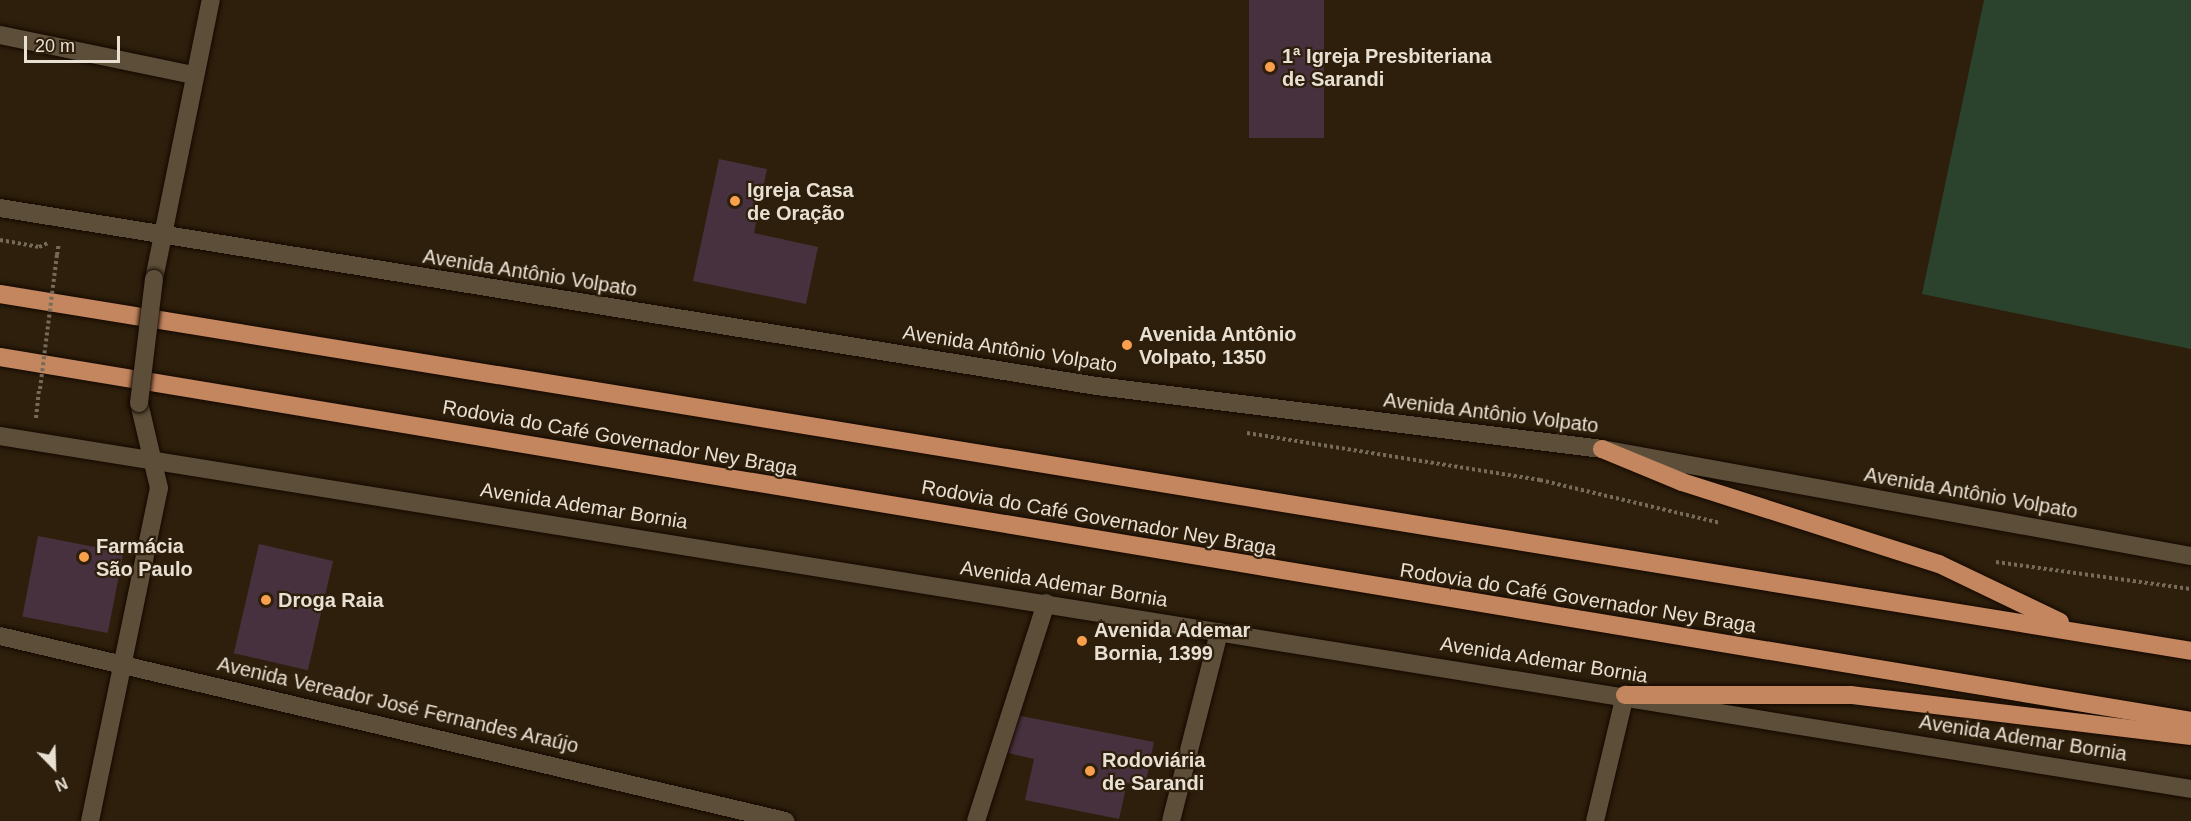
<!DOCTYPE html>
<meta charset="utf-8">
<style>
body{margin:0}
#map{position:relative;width:2191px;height:821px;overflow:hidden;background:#2d1f0b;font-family:Helvetica,sans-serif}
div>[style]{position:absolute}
.green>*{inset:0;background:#2b432c}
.building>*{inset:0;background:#48313e;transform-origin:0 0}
.path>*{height:4px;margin-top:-2px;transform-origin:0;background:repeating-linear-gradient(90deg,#766a59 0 3px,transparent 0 6px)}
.roads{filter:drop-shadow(0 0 2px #140800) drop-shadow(0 0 2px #140800)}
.service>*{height:18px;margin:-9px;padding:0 9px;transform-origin:9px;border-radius:9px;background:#5d4e39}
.minor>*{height:18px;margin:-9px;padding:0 9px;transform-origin:9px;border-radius:9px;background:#5d4e39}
.tertiary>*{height:18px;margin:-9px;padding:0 9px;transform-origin:9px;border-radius:9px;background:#5d4e39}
.motorway>*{height:18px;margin:-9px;padding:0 9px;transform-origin:9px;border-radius:9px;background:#c3865e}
.path-bridge>*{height:4px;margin-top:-2px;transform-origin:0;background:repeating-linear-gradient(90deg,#766a59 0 3px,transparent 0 6px)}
.bridges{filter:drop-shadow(0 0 2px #140800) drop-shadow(0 0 2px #140800)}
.tertiary-bridge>*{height:18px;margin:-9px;padding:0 9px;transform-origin:9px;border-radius:9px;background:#5d4e39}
.dots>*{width:16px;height:16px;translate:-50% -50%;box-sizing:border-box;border:3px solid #2d1f0b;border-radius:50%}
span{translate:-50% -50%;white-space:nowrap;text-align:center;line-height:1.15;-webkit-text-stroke:4.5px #2d1f0b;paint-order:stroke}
.poi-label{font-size:20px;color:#e9e0d4;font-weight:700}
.left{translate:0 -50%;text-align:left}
.street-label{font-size:20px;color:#e9e0d4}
.north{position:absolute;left:24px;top:737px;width:60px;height:60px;-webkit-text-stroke:4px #2d1f0b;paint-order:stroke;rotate:157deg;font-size:16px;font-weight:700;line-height:24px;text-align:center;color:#e9e0d4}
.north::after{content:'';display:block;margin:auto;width:21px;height:27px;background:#e9e0d4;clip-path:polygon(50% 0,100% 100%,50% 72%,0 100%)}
.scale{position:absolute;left:24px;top:36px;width:96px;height:27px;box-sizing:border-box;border:3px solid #e9e0d4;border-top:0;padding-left:8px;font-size:18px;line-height:21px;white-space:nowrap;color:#e9e0d4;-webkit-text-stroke:4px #2d1f0b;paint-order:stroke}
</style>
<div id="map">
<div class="green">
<div style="clip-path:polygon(1984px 0,2191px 0,2191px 349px,1922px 294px)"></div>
</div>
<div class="building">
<div style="left:1249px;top:0;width:75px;height:138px"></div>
<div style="clip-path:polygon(719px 159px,767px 169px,754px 233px,818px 247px,806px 304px,693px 281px)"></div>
<div style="left:38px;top:536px;width:87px;height:82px;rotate:11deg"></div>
<div style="left:259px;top:544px;width:76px;height:112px;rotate:13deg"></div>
<div style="clip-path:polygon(1016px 715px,1154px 742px,1145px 786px,1127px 783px,1119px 819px,1025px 800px,1034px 759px,1008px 753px)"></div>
</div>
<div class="path">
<div style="left:0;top:240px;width:40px;rotate:10deg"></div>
<div style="left:39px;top:247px;width:10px;rotate:-24deg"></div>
<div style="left:57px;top:255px;width:12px;rotate:-81deg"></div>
<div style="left:36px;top:418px;width:28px;rotate:-84deg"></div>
<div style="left:1247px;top:433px;width:297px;rotate:9.1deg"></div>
<div style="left:1540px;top:480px;width:185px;rotate:13.4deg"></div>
<div style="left:1996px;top:562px;width:197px;rotate:7.9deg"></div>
</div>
<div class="roads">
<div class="service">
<div style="left:1171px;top:821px;width:195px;rotate:-75.7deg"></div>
</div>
<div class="minor">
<div style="left:0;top:35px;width:198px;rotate:11.7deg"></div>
<div style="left:0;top:636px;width:807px;rotate:13.26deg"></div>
<div style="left:976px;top:821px;width:229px;rotate:-72.2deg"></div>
<div style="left:1595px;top:821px;width:130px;rotate:-76.6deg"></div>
</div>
<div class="tertiary">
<div style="left:0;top:208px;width:1111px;rotate:9.22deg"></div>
<div style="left:1097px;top:386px;width:509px;rotate:7.11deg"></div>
<div style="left:1602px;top:449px;width:599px;rotate:10.3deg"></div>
<div style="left:154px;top:279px;width:285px;rotate:-78.5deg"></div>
<div style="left:0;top:436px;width:2219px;rotate:9.15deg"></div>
<div style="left:90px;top:821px;width:340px;rotate:-78.3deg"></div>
<div style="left:159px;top:488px;width:87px;rotate:-103.2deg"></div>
</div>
<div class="motorway">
<div style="left:0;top:294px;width:2220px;rotate:9.25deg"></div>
<div style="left:0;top:357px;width:2221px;rotate:9.43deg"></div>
<div style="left:1602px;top:449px;width:87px;rotate:22.4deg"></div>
<div style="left:1682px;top:482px;width:270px;rotate:17.7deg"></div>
<div style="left:1939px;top:564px;width:134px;rotate:25.6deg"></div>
<div style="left:1625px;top:695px;width:226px"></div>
<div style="left:1851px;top:695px;width:342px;rotate:6.9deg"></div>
</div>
</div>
<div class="path-bridge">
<div style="left:40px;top:389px;width:135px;rotate:-82.8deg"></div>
</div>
<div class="bridges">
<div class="tertiary-bridge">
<div style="left:139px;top:403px;width:125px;rotate:-83.1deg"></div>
</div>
</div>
<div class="dots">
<div style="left:1270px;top:67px;background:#f8a04b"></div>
<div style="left:735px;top:201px;background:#f8a04b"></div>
<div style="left:1127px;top:345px;background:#f8a04b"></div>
<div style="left:84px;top:557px;background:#f8a04b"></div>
<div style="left:266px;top:600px;background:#f8a04b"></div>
<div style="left:1082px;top:641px;background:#f8a04b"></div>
<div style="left:1090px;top:771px;background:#f8a04b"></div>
</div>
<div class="poi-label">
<span class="left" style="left:1282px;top:68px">1ª Igreja Presbiteriana<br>de Sarandi</span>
<span class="left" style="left:747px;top:202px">Igreja Casa<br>de Oração</span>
<span class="left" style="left:1139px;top:346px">Avenida Antônio<br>Volpato, 1350</span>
<span class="left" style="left:96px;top:558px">Farmácia<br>São Paulo</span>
<span class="left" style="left:278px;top:600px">Droga Raia</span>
<span class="left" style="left:1094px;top:642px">Avenida Ademar<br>Bornia, 1399</span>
<span class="left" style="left:1102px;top:772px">Rodoviária<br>de Sarandi</span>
</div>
<div class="street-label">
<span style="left:530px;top:273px;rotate:9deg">Avenida Antônio Volpato</span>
<span style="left:1010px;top:349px;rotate:9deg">Avenida Antônio Volpato</span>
<span style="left:1491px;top:413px;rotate:7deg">Avenida Antônio Volpato</span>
<span style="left:620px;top:438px;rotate:10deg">Rodovia do Café Governador Ney Braga</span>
<span style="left:1971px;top:493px;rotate:10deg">Avenida Antônio Volpato</span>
<span style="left:584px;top:506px;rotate:9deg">Avenida Ademar Bornia</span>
<span style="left:1099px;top:518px;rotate:10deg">Rodovia do Café Governador Ney Braga</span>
<span style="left:1064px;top:584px;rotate:9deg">Avenida Ademar Bornia</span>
<span style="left:1578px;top:598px;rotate:9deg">Rodovia do Café Governador Ney Braga</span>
<span style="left:1544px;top:660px;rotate:9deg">Avenida Ademar Bornia</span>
<span style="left:398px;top:705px;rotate:13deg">Avenida Vereador José Fernandes Araújo</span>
<span style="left:2023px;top:738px;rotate:9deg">Avenida Ademar Bornia</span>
</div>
<div class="north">N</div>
<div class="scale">20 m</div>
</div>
